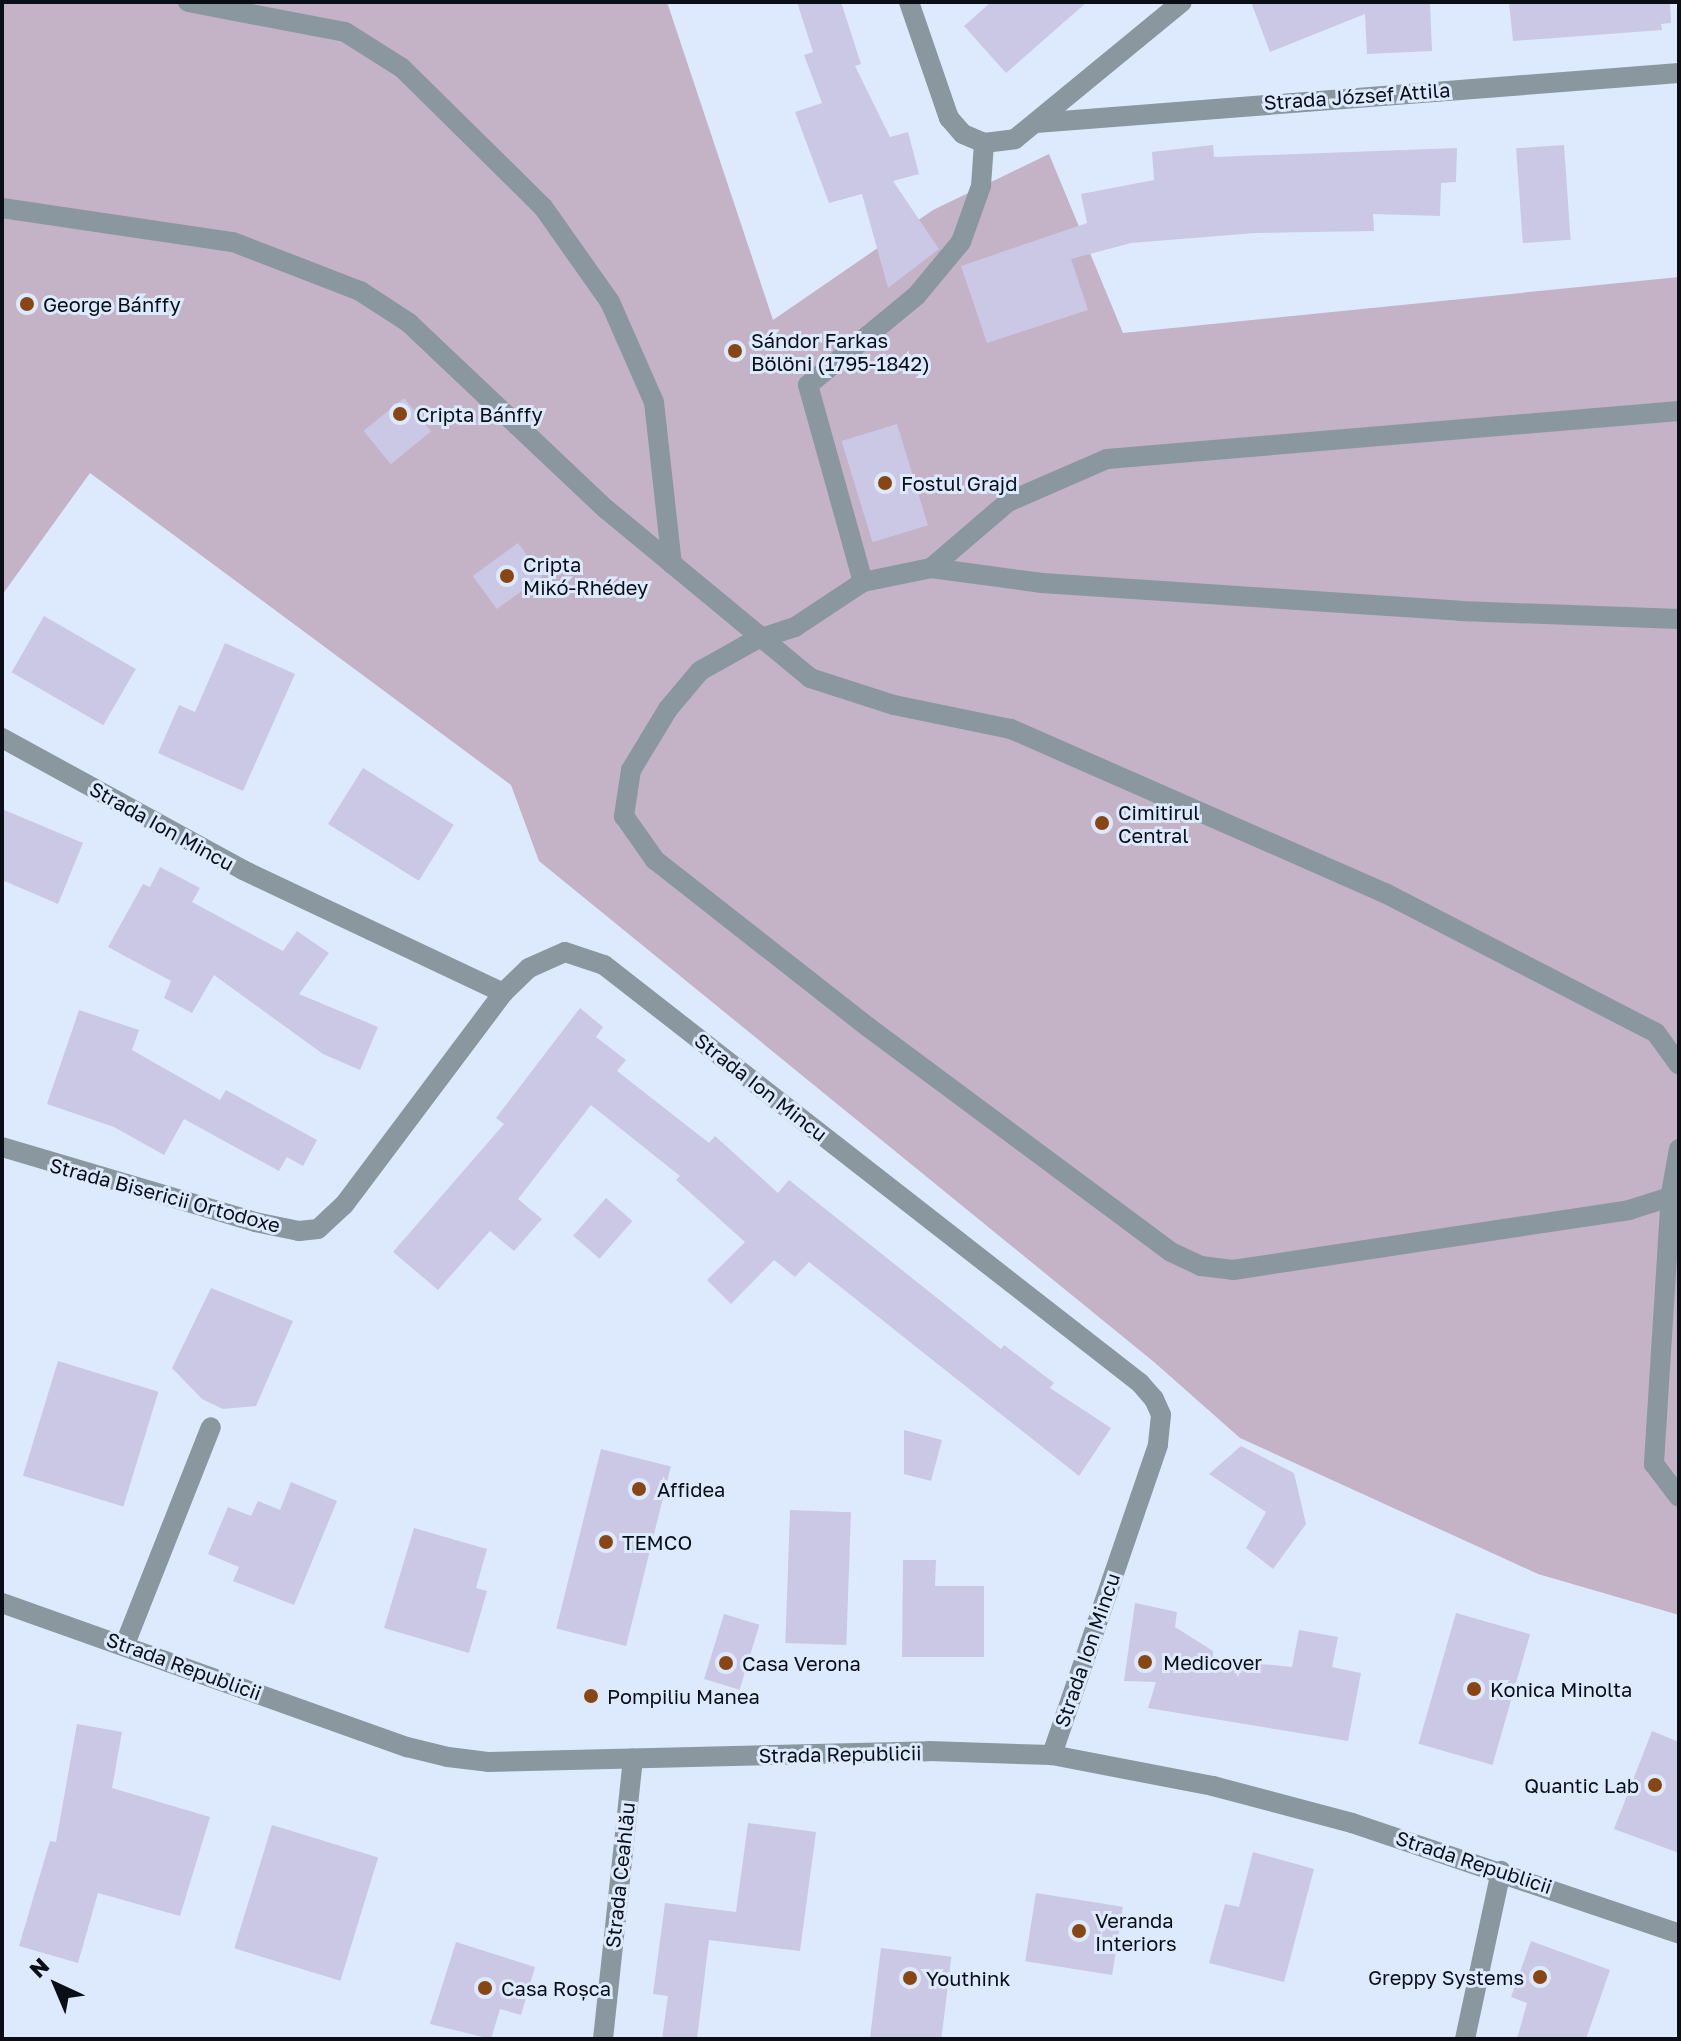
<!DOCTYPE html>
<meta charset="utf-8">
<style>
body{margin:0}
#map{position:relative;width:1681px;height:2041px;overflow:hidden;background:#ddeafd;font-family:"Golos Text",sans-serif}
div>[style]{position:absolute}
.green>*{inset:0;background:#c4b2c7}
.building>*{inset:0;background:#cbc8e6;transform-origin:0 0}
.minor>*{height:20px;margin:-10px;padding:0 10px;transform-origin:10px;border-radius:10px;background:#8a979e}
.dots>*{width:22px;height:22px;translate:-50% -50%;box-sizing:border-box;border:4px solid #ddeafd;border-radius:50%}
span{translate:-50% -50%;white-space:nowrap;text-align:center;line-height:1.15;-webkit-text-stroke:6px #ddeafd;paint-order:stroke}
.street-label{font-size:20px;color:#0a0f17}
.poi-label{font-size:20px;color:#0a0f17}
.left{translate:0 -50%;text-align:left}
.right{translate:-100% -50%;text-align:right}
.frame{position:absolute;inset:0;border:4px solid #0a0f17;pointer-events:none}
.north{position:absolute;left:16px;top:1945px;width:80px;height:80px;-webkit-text-stroke:6px #ddeafd;paint-order:stroke;rotate:316deg;font-size:22px;font-weight:700;line-height:32px;text-align:center;color:#0a0f17}
.north::after{content:'';display:block;margin:auto;width:28px;height:36px;background:#0a0f17;clip-path:polygon(50% 0,100% 100%,50% 72%,0 100%)}
</style>
<div id="map">
<div class="green">
<div style="clip-path:polygon(2px 2px,667px 2px,773px 320px,933px 210px,1049px 154px,1123px 333px,1679px 277px,1679px 1615px,1538px 1574px,1240px 1438px,1154px 1362px,539px 861px,511px 785px,90px 473px,2px 595px)"></div>
</div>
<div class="building">
<div style="clip-path:polygon(797px 2px,841px 2px,861px 64px,855px 66px,890px 137px,908px 132px,919px 174px,893px 181px,939px 249px,888px 288px,862px 194px,829px 203px,795px 112px,822px 103px,804px 55px,813px 52px)"></div>
<div style="clip-path:polygon(991px 2px,1087px 2px,1006px 73px,964px 26px)"></div>
<div style="clip-path:polygon(1251px 2px,1430px 2px,1432px 51px,1367px 54px,1365px 14px,1270px 52px)"></div>
<div style="clip-path:polygon(1509px 2px,1670px 2px,1671px 23px,1661px 24px,1662px 30px,1513px 41px)"></div>
<div style="clip-path:polygon(1213px 145px,1214px 157px,1457px 148px,1456px 182px,1441px 183px,1440px 216px,1373px 214px,1374px 231px,1255px 233px,1131px 243px,1071px 259px,1088px 310px,987px 343px,961px 266px,1087px 223px,1081px 194px,1154px 180px,1152px 152px)"></div>
<div style="left:1564px;top:145px;width:95px;height:48px;rotate:86deg"></div>
<div style="left:404px;top:398px;width:43px;height:52px;rotate:51deg"></div>
<div style="left:897px;top:424px;width:106px;height:58px;rotate:73deg"></div>
<div style="left:518px;top:543px;width:41px;height:56px;rotate:54deg"></div>
<div style="left:44px;top:616px;width:106px;height:65px;rotate:30deg"></div>
<div style="clip-path:polygon(225px 643px,295px 674px,243px 791px,158px 753px,179px 705px,195px 712px)"></div>
<div style="left:363px;top:768px;width:107px;height:66px;rotate:32deg"></div>
<div style="clip-path:polygon(2px 809px,83px 843px,58px 904px,2px 880px)"></div>
<div style="clip-path:polygon(160px 867px,200px 888px,192px 902px,283px 951px,297px 931px,329px 953px,299px 994px,378px 1027px,360px 1070px,323px 1054px,214px 975px,192px 1013px,164px 998px,171px 981px,108px 947px,143px 884px,150px 887px)"></div>
<div style="clip-path:polygon(580px 1008px,603px 1027px,596px 1037px,626px 1060px,617px 1071px,709px 1143px,715px 1136px,778px 1193px,789px 1180px,1001px 1349px,1004px 1345px,1054px 1383px,1050px 1388px,1111px 1428px,1079px 1476px,809px 1262px,795px 1277px,774px 1260px,731px 1304px,707px 1280px,745px 1242px,676px 1180px,680px 1176px,591px 1105px,518px 1199px,542px 1219px,514px 1251px,490px 1231px,438px 1290px,393px 1252px,504px 1124px,496px 1118px)"></div>
<div style="clip-path:polygon(79px 1010px,139px 1030px,132px 1050px,220px 1100px,226px 1090px,317px 1140px,303px 1166px,287px 1157px,279px 1171px,184px 1119px,164px 1155px,114px 1127px,47px 1104px)"></div>
<div style="left:606px;top:1198px;width:35px;height:50px;rotate:41deg"></div>
<div style="clip-path:polygon(211px 1288px,293px 1321px,256px 1406px,223px 1409px,202px 1399px,172px 1368px)"></div>
<div style="left:58px;top:1361px;width:105px;height:120px;rotate:17deg"></div>
<div style="clip-path:polygon(904px 1430px,942px 1440px,931px 1481px,904px 1474px)"></div>
<div style="clip-path:polygon(1241px 1446px,1294px 1473px,1306px 1524px,1273px 1569px,1246px 1548px,1266px 1512px,1209px 1474px)"></div>
<div style="left:601px;top:1449px;width:72px;height:185px;rotate:14deg"></div>
<div style="clip-path:polygon(291px 1482px,337px 1501px,294px 1605px,233px 1581px,239px 1567px,208px 1554px,228px 1507px,251px 1516px,258px 1501px,280px 1510px)"></div>
<div style="left:790px;top:1510px;width:61px;height:133px;rotate:2deg"></div>
<div style="clip-path:polygon(414px 1528px,487px 1549px,476px 1588px,487px 1591px,469px 1653px,384px 1628px)"></div>
<div style="clip-path:polygon(903px 1560px,936px 1560px,935px 1586px,984px 1586px,984px 1657px,902px 1657px)"></div>
<div style="clip-path:polygon(1135px 1603px,1177px 1612px,1175px 1627px,1213px 1651px,1213px 1659px,1292px 1667px,1299px 1630px,1338px 1637px,1332px 1667px,1361px 1673px,1348px 1741px,1148px 1708px,1156px 1682px,1124px 1681px)"></div>
<div style="left:1456px;top:1613px;width:77px;height:136px;rotate:16deg"></div>
<div style="left:724px;top:1614px;width:37px;height:68px;rotate:17deg"></div>
<div style="clip-path:polygon(77px 1724px,122px 1732px,112px 1788px,210px 1817px,180px 1916px,98px 1893px,78px 1963px,19px 1946px,50px 1841px,56px 1842px)"></div>
<div style="clip-path:polygon(1652px 1731px,1679px 1742px,1679px 1853px,1614px 1829px)"></div>
<div style="clip-path:polygon(748px 1823px,816px 1832px,800px 1951px,709px 1940px,697px 2039px,662px 2039px,668px 1996px,653px 1994px,665px 1903px,736px 1912px)"></div>
<div style="left:272px;top:1825px;width:111px;height:129px;rotate:17deg"></div>
<div style="clip-path:polygon(1253px 1852px,1314px 1869px,1284px 1982px,1209px 1963px,1225px 1904px,1239px 1907px)"></div>
<div style="left:1036px;top:1893px;width:88px;height:69px;rotate:9deg"></div>
<div style="clip-path:polygon(1531px 1941px,1610px 1970px,1586px 2039px,1517px 2039px,1527px 2003px,1511px 1997px)"></div>
<div style="clip-path:polygon(456px 1942px,535px 1967px,521px 2015px,500px 2009px,491px 2039px,430px 2024px)"></div>
<div style="left:881px;top:1948px;width:71px;height:92px;rotate:7deg"></div>
</div>
<div class="minor">
<div style="left:188px;top:2px;width:160px;rotate:10.8deg"></div>
<div style="left:345px;top:32px;width:67px;rotate:32.3deg"></div>
<div style="left:402px;top:68px;width:198px;rotate:44.6deg"></div>
<div style="left:543px;top:207px;width:116px;rotate:54.8deg"></div>
<div style="left:610px;top:302px;width:109px;rotate:66.3deg"></div>
<div style="left:654px;top:402px;width:163px;rotate:83.7deg"></div>
<div style="left:909px;top:2px;width:123px;rotate:71deg"></div>
<div style="left:949px;top:118px;width:21px;rotate:49deg"></div>
<div style="left:963px;top:134px;width:23px;rotate:23deg"></div>
<div style="left:1036px;top:123px;width:645px;rotate:-4.45deg"></div>
<div style="left:984px;top:143px;width:43px;rotate:94deg"></div>
<div style="left:981px;top:186px;width:59px;rotate:109.7deg"></div>
<div style="left:961px;top:242px;width:70px;rotate:129.8deg"></div>
<div style="left:916px;top:296px;width:140px;rotate:140.5deg"></div>
<div style="left:808px;top:385px;width:205px;rotate:74.4deg"></div>
<div style="left:863px;top:582px;width:82px;rotate:146.5deg"></div>
<div style="left:795px;top:627px;width:40px;rotate:162deg"></div>
<div style="left:757px;top:639px;width:65px;rotate:150.7deg"></div>
<div style="left:700px;top:671px;width:50px;rotate:130.1deg"></div>
<div style="left:668px;top:709px;width:71px;rotate:121.2deg"></div>
<div style="left:631px;top:770px;width:47px;rotate:98.7deg"></div>
<div style="left:624px;top:816px;width:54px;rotate:54.8deg"></div>
<div style="left:655px;top:860px;width:271px;rotate:38.1deg"></div>
<div style="left:868px;top:1027px;width:377px;rotate:36.6deg"></div>
<div style="left:1171px;top:1252px;width:33px;rotate:25deg"></div>
<div style="left:1201px;top:1266px;width:32px;rotate:7deg"></div>
<div style="left:1233px;top:1270px;width:401px;rotate:-8.6deg"></div>
<div style="left:1629px;top:1210px;width:52px;rotate:-17.7deg"></div>
<div style="left:984px;top:143px;width:31px;rotate:-7deg"></div>
<div style="left:1015px;top:139px;width:216px;rotate:-39.4deg"></div>
<div style="left:2px;top:208px;width:233px;rotate:8.4deg"></div>
<div style="left:233px;top:242px;width:136px;rotate:21.1deg"></div>
<div style="left:360px;top:291px;width:59px;rotate:33.1deg"></div>
<div style="left:409px;top:323px;width:271px;rotate:43.4deg"></div>
<div style="left:606px;top:509px;width:265px;rotate:39.6deg"></div>
<div style="left:810px;top:678px;width:88px;rotate:17.8deg"></div>
<div style="left:894px;top:705px;width:119px;rotate:11.6deg"></div>
<div style="left:1011px;top:729px;width:408px;rotate:23.7deg"></div>
<div style="left:1385px;top:893px;width:305px;rotate:27.3deg"></div>
<div style="left:1656px;top:1033px;width:39px;rotate:54deg"></div>
<div style="left:931px;top:568px;width:101px;rotate:-40.6deg"></div>
<div style="left:1008px;top:502px;width:108px;rotate:-23.5deg"></div>
<div style="left:1107px;top:459px;width:574px;rotate:-4.8deg"></div>
<div style="left:863px;top:582px;width:69px;rotate:-11.6deg"></div>
<div style="left:931px;top:568px;width:112px;rotate:7.7deg"></div>
<div style="left:1042px;top:583px;width:419px;rotate:3.8deg"></div>
<div style="left:1460px;top:611px;width:219px;rotate:2.1deg"></div>
<div style="left:2px;top:738px;width:275px;rotate:28.7deg"></div>
<div style="left:243px;top:870px;width:288px;rotate:25.3deg"></div>
<div style="left:2px;top:1147px;width:264px;rotate:16.5deg"></div>
<div style="left:255px;top:1222px;width:45px;rotate:11.6deg"></div>
<div style="left:299px;top:1231px;width:19px;rotate:-6deg"></div>
<div style="left:318px;top:1229px;width:35px;rotate:-43deg"></div>
<div style="left:344px;top:1205px;width:265px;rotate:-53.1deg"></div>
<div style="left:503px;top:993px;width:36px;rotate:-44deg"></div>
<div style="left:529px;top:968px;width:39px;rotate:-24deg"></div>
<div style="left:565px;top:952px;width:41px;rotate:18.4deg"></div>
<div style="left:604px;top:965px;width:680px;rotate:37.95deg"></div>
<div style="left:1140px;top:1383px;width:21px;rotate:49deg"></div>
<div style="left:1154px;top:1399px;width:17px;rotate:66deg"></div>
<div style="left:1161px;top:1415px;width:30px;rotate:96deg"></div>
<div style="left:1158px;top:1445px;width:328px;rotate:108.9deg"></div>
<div style="left:1679px;top:1149px;width:45px;rotate:100.3deg"></div>
<div style="left:1671px;top:1193px;width:272px;rotate:93.6deg"></div>
<div style="left:1654px;top:1464px;width:41px;rotate:52.9deg"></div>
<div style="left:2px;top:1603px;width:430px;rotate:19.6deg"></div>
<div style="left:407px;top:1747px;width:42px;rotate:13.7deg"></div>
<div style="left:448px;top:1757px;width:40px;rotate:7.1deg"></div>
<div style="left:488px;top:1762px;width:441px;rotate:-1.4deg"></div>
<div style="left:929px;top:1751px;width:123px;rotate:1.9deg"></div>
<div style="left:1052px;top:1755px;width:164px;rotate:10.9deg"></div>
<div style="left:1213px;top:1786px;width:144px;rotate:14.9deg"></div>
<div style="left:1352px;top:1823px;width:345px;rotate:18.7deg"></div>
<div style="left:125px;top:1644px;width:233px;rotate:-68.4deg"></div>
<div style="left:603px;top:2039px;width:282px;rotate:-83.9deg"></div>
<div style="left:1465px;top:2039px;width:172px;rotate:-77.9deg"></div>
</div>
<div class="dots">
<div style="left:27px;top:304px;background:#884614"></div>
<div style="left:735px;top:351px;background:#884614"></div>
<div style="left:400px;top:414px;background:#884614"></div>
<div style="left:885px;top:483px;background:#884614"></div>
<div style="left:507px;top:576px;background:#884614"></div>
<div style="left:1102px;top:823px;background:#884614"></div>
<div style="left:639px;top:1489px;background:#884614"></div>
<div style="left:606px;top:1542px;background:#884614"></div>
<div style="left:1145px;top:1662px;background:#884614"></div>
<div style="left:726px;top:1663px;background:#884614"></div>
<div style="left:1474px;top:1689px;background:#884614"></div>
<div style="left:591px;top:1696px;background:#884614"></div>
<div style="left:1655px;top:1785px;background:#884614"></div>
<div style="left:1079px;top:1931px;background:#884614"></div>
<div style="left:1540px;top:1977px;background:#884614"></div>
<div style="left:910px;top:1978px;background:#884614"></div>
<div style="left:485px;top:1988px;background:#884614"></div>
</div>
<div class="street-label">
<span style="left:1357px;top:96px;rotate:-4deg">Strada József Attila</span>
<span style="left:162px;top:826px;rotate:29deg">Strada Ion Mincu</span>
<span style="left:761px;top:1087px;rotate:38deg">Strada Ion Mincu</span>
<span style="left:165px;top:1195px;rotate:15deg">Strada Bisericii Ortodoxe</span>
<span style="left:1087px;top:1650px;rotate:-71deg">Strada Ion Mincu</span>
<span style="left:184px;top:1666px;rotate:20deg">Strada Republicii</span>
<span style="left:840px;top:1754px;rotate:-1deg">Strada Republicii</span>
<span style="left:1474px;top:1862px;rotate:18deg">Strada Republicii</span>
<span style="left:620px;top:1875px;rotate:-84deg">Strada Ceahlău</span>
</div>
<div class="poi-label">
<span class="left" style="left:43px;top:304px">George Bánffy</span>
<span class="left" style="left:751px;top:352px">Sándor Farkas<br>Bölöni (1795-1842)</span>
<span class="left" style="left:416px;top:414px">Cripta Bánffy</span>
<span class="left" style="left:901px;top:483px">Fostul Grajd</span>
<span class="left" style="left:523px;top:576px">Cripta<br>Mikó-Rhédey</span>
<span class="left" style="left:1118px;top:824px">Cimitirul<br>Central</span>
<span class="left" style="left:657px;top:1489px">Affidea</span>
<span class="left" style="left:622px;top:1542px">TEMCO</span>
<span class="left" style="left:1163px;top:1662px">Medicover</span>
<span class="left" style="left:742px;top:1663px">Casa Verona</span>
<span class="left" style="left:1490px;top:1689px">Konica Minolta</span>
<span class="left" style="left:607px;top:1696px">Pompiliu Manea</span>
<span class="right" style="left:1639px;top:1785px">Quantic Lab</span>
<span class="left" style="left:1095px;top:1932px">Veranda<br>Interiors</span>
<span class="right" style="left:1524px;top:1977px">Greppy Systems</span>
<span class="left" style="left:926px;top:1978px">Youthink</span>
<span class="left" style="left:501px;top:1988px">Casa Roșca</span>
</div>
<div class="frame"></div>
<div class="north">N</div>
</div>
